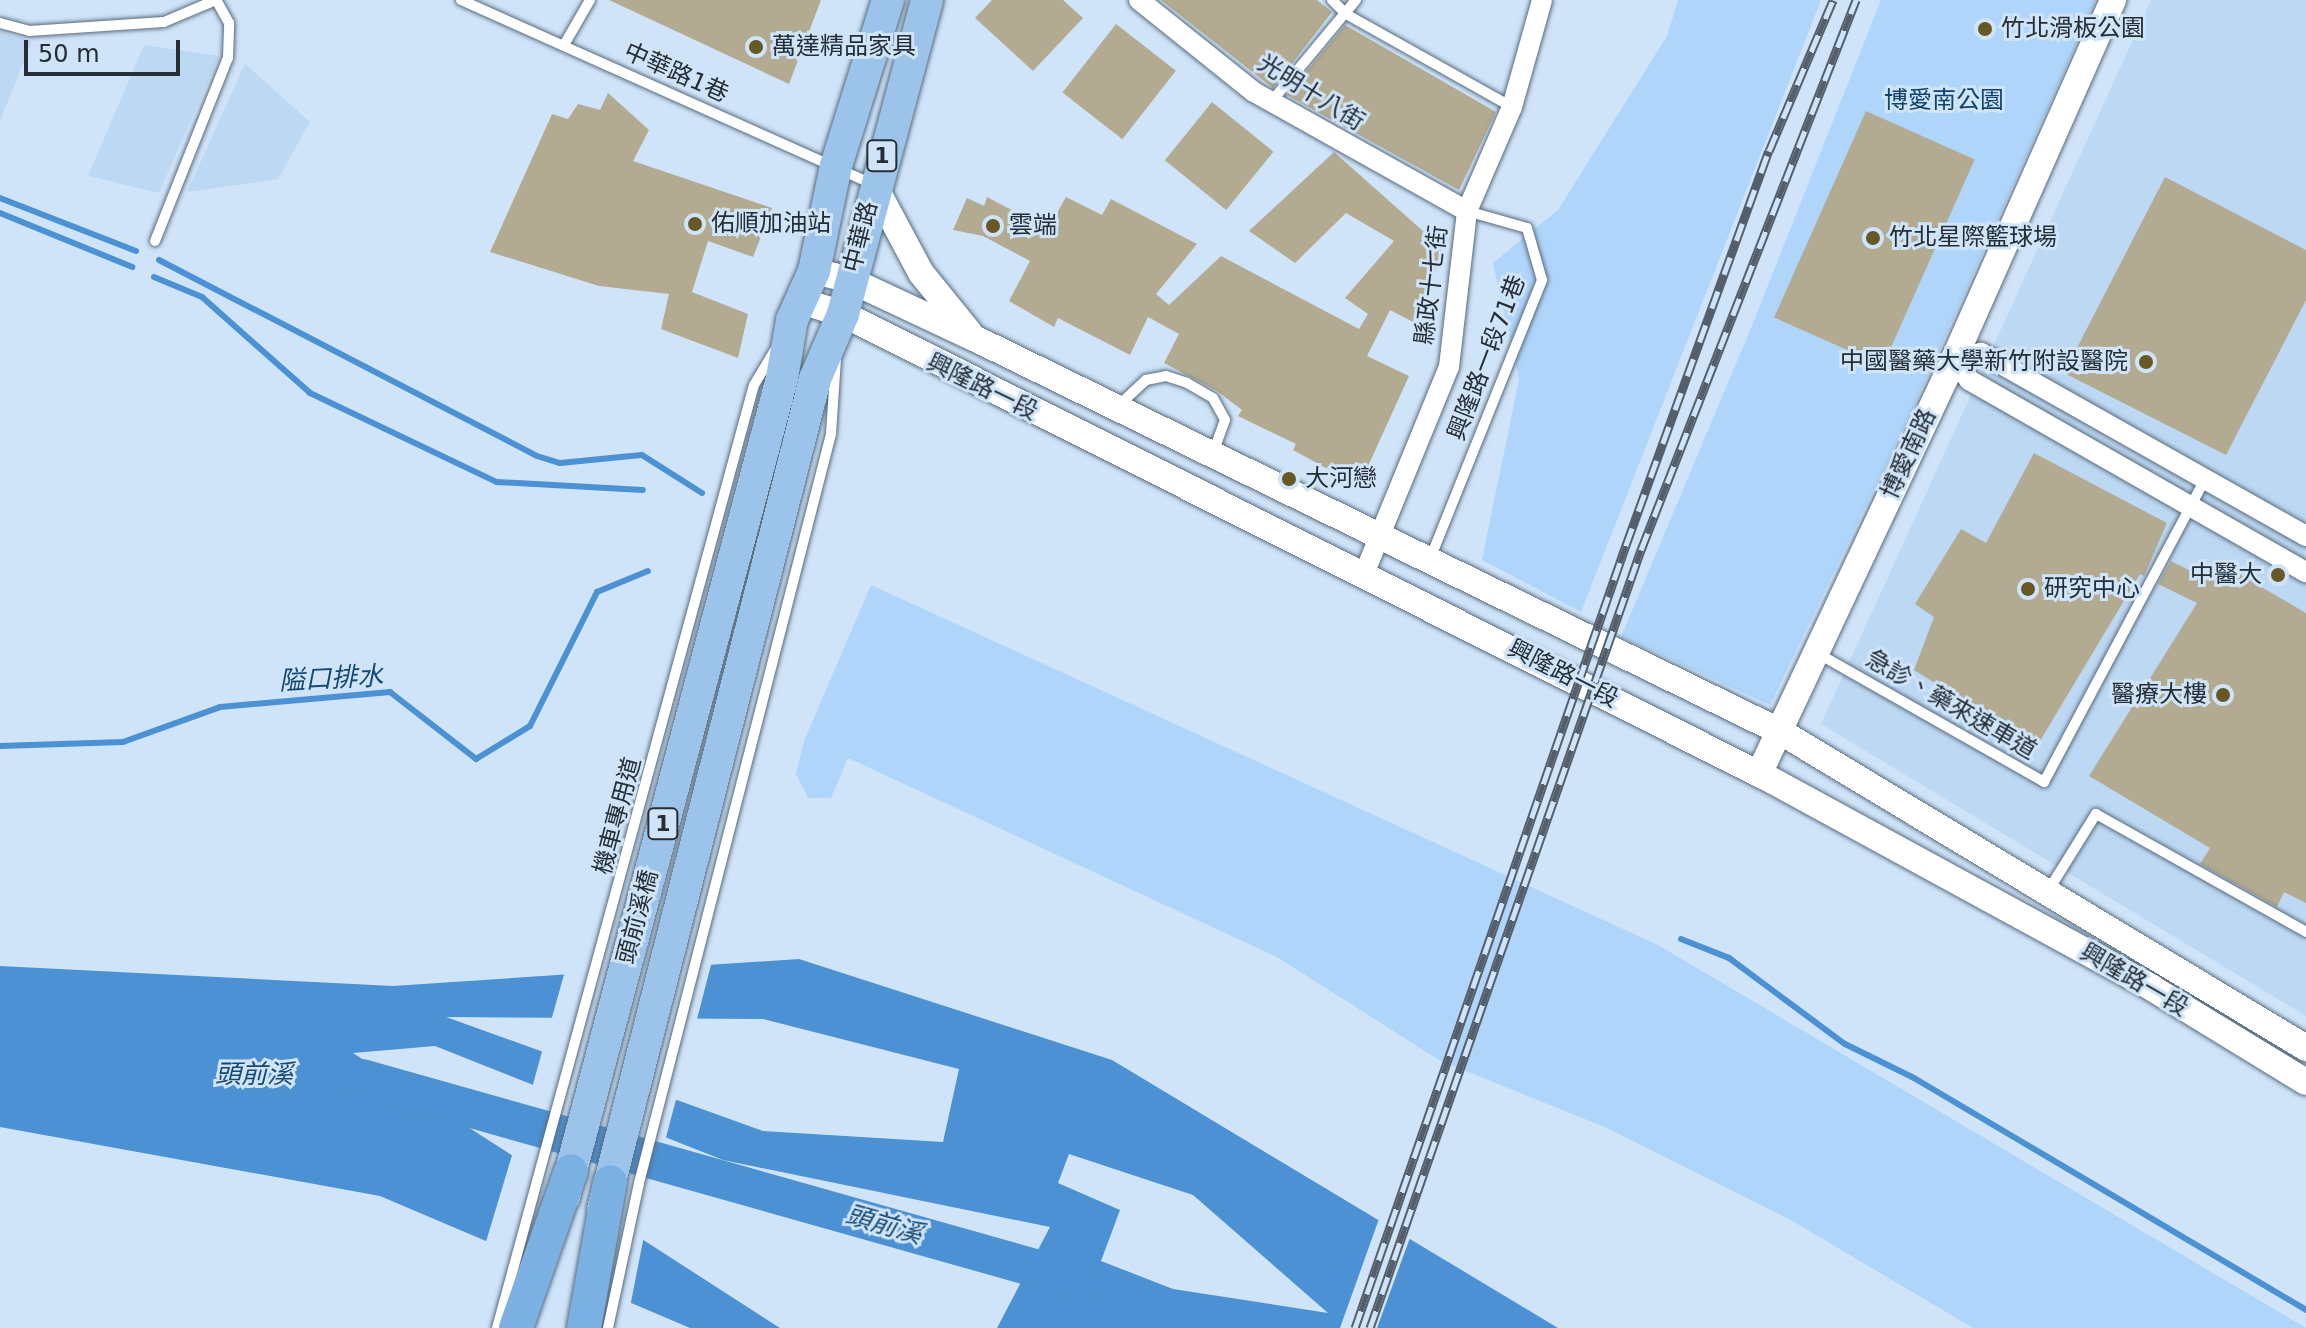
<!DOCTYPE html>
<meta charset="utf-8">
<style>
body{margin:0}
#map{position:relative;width:2306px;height:1328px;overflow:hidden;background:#cfe4f9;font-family:"DejaVu Sans","Noto Sans TC",sans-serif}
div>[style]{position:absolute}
.built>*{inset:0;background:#bdd8f3}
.green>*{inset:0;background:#afd5fb}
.water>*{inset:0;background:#4b91d3}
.pier>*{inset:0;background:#cfe4f9}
.stream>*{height:6px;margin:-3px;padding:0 3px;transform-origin:3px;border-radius:3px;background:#4b91d3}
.river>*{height:38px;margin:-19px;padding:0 19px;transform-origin:19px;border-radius:19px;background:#4b91d3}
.building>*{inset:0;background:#b3ab91;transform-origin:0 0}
.roads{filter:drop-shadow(0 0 2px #596b7e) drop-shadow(0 0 2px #596b7e)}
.service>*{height:10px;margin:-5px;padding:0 5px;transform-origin:5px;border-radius:5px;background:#fff}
.minor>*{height:20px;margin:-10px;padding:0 10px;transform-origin:10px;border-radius:10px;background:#fff}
.tertiary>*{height:26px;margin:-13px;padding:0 13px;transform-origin:13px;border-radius:13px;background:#fff}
.primary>*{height:32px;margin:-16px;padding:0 16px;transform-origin:16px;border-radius:16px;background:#9cc4ea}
.trunk>*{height:34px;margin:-17px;padding:0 17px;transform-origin:17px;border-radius:17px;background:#7bb0e3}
.rail>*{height:9px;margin-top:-4.5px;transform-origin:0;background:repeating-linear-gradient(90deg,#cfe4f9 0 18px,#545f6b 0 36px);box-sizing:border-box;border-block:2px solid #545f6b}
.dots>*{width:22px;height:22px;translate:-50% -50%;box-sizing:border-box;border:4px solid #cfe4f9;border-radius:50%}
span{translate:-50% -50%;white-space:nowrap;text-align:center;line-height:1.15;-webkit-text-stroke:6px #cfe4f9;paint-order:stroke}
.shield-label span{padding:2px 6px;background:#cfe4f9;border:2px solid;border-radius:6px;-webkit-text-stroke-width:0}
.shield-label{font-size:22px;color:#252d35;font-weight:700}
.poi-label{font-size:24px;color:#252d35}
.left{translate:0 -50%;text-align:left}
.right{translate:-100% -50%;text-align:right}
.street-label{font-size:24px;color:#252d35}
.park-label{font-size:24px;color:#10436f}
.water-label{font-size:26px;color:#164875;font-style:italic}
.scale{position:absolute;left:24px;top:40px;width:156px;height:36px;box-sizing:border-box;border:4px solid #252d35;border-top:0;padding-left:10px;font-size:24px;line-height:28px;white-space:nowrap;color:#252d35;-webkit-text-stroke:6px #cfe4f9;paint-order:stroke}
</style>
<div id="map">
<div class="built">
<div style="clip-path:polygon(2151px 0,2306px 0,2306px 1016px,1821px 724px)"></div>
<div style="clip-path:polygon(0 32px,32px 41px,0 121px)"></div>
<div style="clip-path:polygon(144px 45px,219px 56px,159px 193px,88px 176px)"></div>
<div style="clip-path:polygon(245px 64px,310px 122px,278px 179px,187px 192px)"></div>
</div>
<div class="green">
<div style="clip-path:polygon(1678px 0,1821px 0,1581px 612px,1482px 560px,1519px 379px,1493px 263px,1558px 210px,1667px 36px)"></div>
<div style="clip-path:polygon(1881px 0,2096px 0,1913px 408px,1770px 705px,1621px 637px,1751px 328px)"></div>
<div style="clip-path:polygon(871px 585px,1658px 945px,2306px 1328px,1973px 1328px,1789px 1219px,1607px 1128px,1439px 1060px,1277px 957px,848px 758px,831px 798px,808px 798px,796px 774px,804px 741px)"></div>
</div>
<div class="water">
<div style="clip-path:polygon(evenodd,799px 959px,1112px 1060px,1558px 1328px,997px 1328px,1050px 1227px,723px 1160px,435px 1046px,353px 1053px,780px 1328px,690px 1328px,380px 1196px,0 1127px,0 966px,393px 986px,799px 959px,446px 1017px,763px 1019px,959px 1069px,943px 1142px,763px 1131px,446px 1017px,799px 959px,1069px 1154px,1193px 1195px,1328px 1313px,1173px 1289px,1101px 1261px,1120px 1210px,1058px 1183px,1069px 1154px)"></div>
</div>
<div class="pier">
<div style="clip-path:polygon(712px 961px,696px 1023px,551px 1021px,565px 971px)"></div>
<div style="clip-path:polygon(543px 1048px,677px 1096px,665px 1141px,532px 1088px)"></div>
<div style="clip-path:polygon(513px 1152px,644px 1236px,630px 1307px,485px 1245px)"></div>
<div style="clip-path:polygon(1380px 1216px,1411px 1235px,1377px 1328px,1340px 1328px)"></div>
</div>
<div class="stream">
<div style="left:0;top:198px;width:146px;rotate:21.3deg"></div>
<div style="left:0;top:213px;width:143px;rotate:22.2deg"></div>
<div style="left:159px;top:260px;width:426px;rotate:27.4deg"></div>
<div style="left:537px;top:456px;width:24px;rotate:17deg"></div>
<div style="left:560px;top:463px;width:82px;rotate:-5.6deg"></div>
<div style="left:642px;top:455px;width:71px;rotate:32.3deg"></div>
<div style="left:154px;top:277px;width:52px;rotate:22.6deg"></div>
<div style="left:202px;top:297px;width:144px;rotate:41.6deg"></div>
<div style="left:310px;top:393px;width:207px;rotate:25.5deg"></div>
<div style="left:497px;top:482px;width:146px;rotate:3.1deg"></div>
<div style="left:0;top:746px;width:123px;rotate:-1.9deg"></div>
<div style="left:123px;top:742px;width:103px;rotate:-19.8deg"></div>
<div style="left:220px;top:707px;width:171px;rotate:-5deg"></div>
<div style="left:390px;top:692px;width:109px;rotate:37.9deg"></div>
<div style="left:476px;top:759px;width:63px;rotate:-31.4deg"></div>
<div style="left:530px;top:726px;width:150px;rotate:-63.4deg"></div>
<div style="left:597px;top:592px;width:55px;rotate:-22.4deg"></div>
<div style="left:1681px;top:939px;width:52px;rotate:21.6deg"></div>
<div style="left:1729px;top:958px;width:144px;rotate:36.6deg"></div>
<div style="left:1845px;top:1044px;width:77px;rotate:26.2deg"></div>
<div style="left:1914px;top:1078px;width:456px;rotate:30.6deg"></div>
</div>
<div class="river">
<div style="left:362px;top:1078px;width:747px;rotate:15.77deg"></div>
</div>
<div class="building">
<div style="clip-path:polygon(609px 0,821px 0,789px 84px)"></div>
<div style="clip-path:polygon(992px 0,1063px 0,1083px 18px,1033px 71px,975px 18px)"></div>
<div style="clip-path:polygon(1161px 0,1317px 0,1332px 12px,1273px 88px)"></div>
<div style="left:1116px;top:24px;width:76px;height:87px;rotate:38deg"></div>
<div style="clip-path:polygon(1345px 25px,1496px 112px,1459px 190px,1287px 95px)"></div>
<div style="clip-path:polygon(608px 93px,649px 130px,633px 161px,772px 208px,753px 257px,708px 241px,692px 292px,748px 314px,738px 358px,661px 329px,669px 294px,599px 286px,490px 252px,552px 114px,568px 119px,578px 104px,600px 110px)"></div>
<div style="left:1212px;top:102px;width:79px;height:75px;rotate:39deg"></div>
<div style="left:1866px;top:111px;width:119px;height:226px;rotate:24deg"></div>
<div style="clip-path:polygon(1334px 152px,1442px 248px,1419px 325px,1390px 310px,1367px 356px,1409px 376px,1359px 486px,1293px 450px,1296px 444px,1238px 416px,1242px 410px,1217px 391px,1164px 363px,1179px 334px,1148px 317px,1130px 355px,1058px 318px,1054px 327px,1009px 301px,1030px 261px,983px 236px,953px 230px,967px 198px,984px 206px,987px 197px,1048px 229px,1066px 197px,1102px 215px,1111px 199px,1197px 244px,1156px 294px,1169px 305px,1221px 256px,1359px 329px,1368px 314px,1345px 298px,1394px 241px,1346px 213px,1295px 263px,1249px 231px)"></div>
<div style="clip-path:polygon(2165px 177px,2306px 250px,2306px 300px,2226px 455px,2064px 373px)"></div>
<div style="clip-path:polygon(2034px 453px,2167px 523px,2144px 576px,2140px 574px,2037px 746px,1914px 670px,1934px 617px,1915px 604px,1961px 529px,1986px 543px)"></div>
<div style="clip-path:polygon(2171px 561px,2210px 581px,2220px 563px,2306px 613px,2306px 903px,2284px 892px,2277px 907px,2200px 864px,2210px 848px,2089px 776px,2197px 603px,2158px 584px)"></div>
</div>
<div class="roads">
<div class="service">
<div style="left:461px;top:0;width:450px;rotate:24.1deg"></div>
<div style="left:1332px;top:0;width:20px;rotate:45deg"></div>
<div style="left:1346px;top:14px;width:190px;rotate:29.3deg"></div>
<div style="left:0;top:23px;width:30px;rotate:15deg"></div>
<div style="left:29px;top:31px;width:135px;rotate:-3.8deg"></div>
<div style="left:164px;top:22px;width:56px;rotate:-22.9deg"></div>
<div style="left:564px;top:45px;width:52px;rotate:-60deg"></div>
<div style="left:1271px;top:102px;width:133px;rotate:-50.2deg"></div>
<div style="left:155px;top:241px;width:197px;rotate:-68.3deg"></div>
<div style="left:228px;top:58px;width:35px;rotate:-88deg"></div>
<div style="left:229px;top:23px;width:26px;rotate:-119deg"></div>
<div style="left:1117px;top:407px;width:40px;rotate:-43deg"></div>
<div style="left:1146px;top:380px;width:20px;rotate:-11deg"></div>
<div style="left:1166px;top:376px;width:22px;rotate:18deg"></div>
<div style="left:1187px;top:383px;width:30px;rotate:30deg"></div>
<div style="left:1213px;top:398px;width:25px;rotate:61deg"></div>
<div style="left:1225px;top:420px;width:35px;rotate:110deg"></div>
<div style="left:1430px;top:559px;width:301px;rotate:-68.1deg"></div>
<div style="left:1542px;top:280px;width:54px;rotate:-106.1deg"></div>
<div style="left:1527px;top:228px;width:62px;rotate:-164.2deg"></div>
<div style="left:1819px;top:654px;width:259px;rotate:29.6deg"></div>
<div style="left:2044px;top:782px;width:343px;rotate:-62deg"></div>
<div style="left:2048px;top:891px;width:91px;rotate:-58.1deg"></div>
<div style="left:2096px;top:814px;width:241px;rotate:29.3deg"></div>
<div style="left:497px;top:1328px;width:977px;rotate:-74.76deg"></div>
<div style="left:754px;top:385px;width:41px;rotate:-59deg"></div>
<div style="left:608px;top:1328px;width:148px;rotate:-77.9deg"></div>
<div style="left:639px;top:1183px;width:773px;rotate:-75.62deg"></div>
<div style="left:831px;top:434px;width:76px;rotate:-86.2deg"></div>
</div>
<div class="minor">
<div style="left:1139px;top:0;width:147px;rotate:38.7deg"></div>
<div style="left:1254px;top:92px;width:244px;rotate:29.2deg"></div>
<div style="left:2306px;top:536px;width:373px;rotate:-150.6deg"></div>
<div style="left:1981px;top:353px;width:28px;rotate:167deg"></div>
<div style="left:1954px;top:359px;width:26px;rotate:54deg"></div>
<div style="left:1969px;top:380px;width:388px;rotate:29.7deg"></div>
<div style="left:1364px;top:574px;width:224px;rotate:-67.7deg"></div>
<div style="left:1449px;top:367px;width:157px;rotate:-83.4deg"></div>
<div style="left:1467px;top:211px;width:113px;rotate:-66.6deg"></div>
<div style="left:1512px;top:107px;width:111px;rotate:-74.3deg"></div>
</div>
<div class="tertiary">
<div style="left:874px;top:185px;width:100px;rotate:61.9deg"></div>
<div style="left:921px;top:273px;width:76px;rotate:50.9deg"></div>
<div style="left:814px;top:271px;width:37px;rotate:14deg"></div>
<div style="left:850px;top:280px;width:137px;rotate:25.1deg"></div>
<div style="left:974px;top:338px;width:898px;rotate:26.02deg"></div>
<div style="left:1781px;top:732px;width:613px;rotate:31.04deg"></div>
<div style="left:801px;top:301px;width:44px;rotate:17.2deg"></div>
<div style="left:843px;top:314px;width:1041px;rotate:26.66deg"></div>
<div style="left:1773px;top:781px;width:432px;rotate:28.6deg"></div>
<div style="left:2152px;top:988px;width:180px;rotate:31.4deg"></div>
<div style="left:1759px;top:774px;width:459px;rotate:-64.8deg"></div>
<div style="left:1954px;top:359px;width:393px;rotate:-66.1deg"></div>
</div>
<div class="primary">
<div style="left:564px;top:1197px;width:848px;rotate:-75.09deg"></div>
<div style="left:782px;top:378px;width:59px;rotate:-80.2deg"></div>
<div style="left:792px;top:320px;width:54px;rotate:-65.8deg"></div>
<div style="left:814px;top:271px;width:107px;rotate:-78.2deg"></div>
<div style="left:836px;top:166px;width:174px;rotate:-72.6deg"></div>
<div style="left:603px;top:1209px;width:857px;rotate:-75.67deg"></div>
<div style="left:815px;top:379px;width:71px;rotate:-66.7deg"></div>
<div style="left:843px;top:314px;width:325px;rotate:-75deg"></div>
</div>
<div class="trunk">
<div style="left:516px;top:1328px;width:166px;rotate:-70.7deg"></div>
<div style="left:584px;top:1328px;width:148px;rotate:-79.9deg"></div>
</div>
</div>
<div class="rail">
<div style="left:1355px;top:1328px;width:829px;rotate:-70.91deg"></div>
<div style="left:1626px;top:545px;width:419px;rotate:-70.1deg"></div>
<div style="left:1769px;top:151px;width:164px;rotate:-67deg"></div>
<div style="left:1370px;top:1328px;width:824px;rotate:-70.8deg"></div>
<div style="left:1641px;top:550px;width:591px;rotate:-68.65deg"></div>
</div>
<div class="dots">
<div style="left:1985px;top:29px;background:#675826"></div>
<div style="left:756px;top:47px;background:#675826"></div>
<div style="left:695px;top:224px;background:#675826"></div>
<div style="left:993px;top:226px;background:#675826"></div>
<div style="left:1873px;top:238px;background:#675826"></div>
<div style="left:2146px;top:362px;background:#675826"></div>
<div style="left:1289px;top:479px;background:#675826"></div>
<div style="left:2278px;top:575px;background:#675826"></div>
<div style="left:2028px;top:589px;background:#675826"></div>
<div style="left:2223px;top:695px;background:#675826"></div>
</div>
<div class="shield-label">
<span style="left:882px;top:156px">1</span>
<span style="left:663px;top:824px">1</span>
</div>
<div class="poi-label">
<span class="left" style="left:2001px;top:29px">竹北滑板公園</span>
<span class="left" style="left:772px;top:47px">萬達精品家具</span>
<span class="left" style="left:711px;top:224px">佑順加油站</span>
<span class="left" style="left:1009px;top:226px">雲端</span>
<span class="left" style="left:1889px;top:238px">竹北星際籃球場</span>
<span class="right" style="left:2128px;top:362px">中國醫藥大學新竹附設醫院</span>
<span class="left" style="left:1305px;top:479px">大河戀</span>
<span class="right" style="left:2262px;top:575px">中醫大</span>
<span class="left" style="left:2044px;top:589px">研究中心</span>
<span class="right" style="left:2207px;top:695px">醫療大樓</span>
</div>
<div class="street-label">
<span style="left:676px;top:73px;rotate:24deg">中華路1巷</span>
<span style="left:1311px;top:93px;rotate:32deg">光明十八街</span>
<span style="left:861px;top:237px;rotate:-76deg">中華路</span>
<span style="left:1432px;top:285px;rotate:-83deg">縣政十七街</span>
<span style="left:1487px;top:358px;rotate:-69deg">興隆路一段71巷</span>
<span style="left:982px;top:387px;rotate:26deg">興隆路一段</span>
<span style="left:1909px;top:454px;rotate:-65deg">博愛南路</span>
<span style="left:1563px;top:674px;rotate:27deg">興隆路一段</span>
<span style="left:1951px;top:705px;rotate:30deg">急診、藥來速車道</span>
<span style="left:618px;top:816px;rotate:-75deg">機車專用道</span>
<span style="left:638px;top:917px;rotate:-75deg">頭前溪橋</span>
<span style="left:2134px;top:980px;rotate:30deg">興隆路一段</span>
</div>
<div class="park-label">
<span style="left:1944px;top:101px">博愛南公園</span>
</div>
<div class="water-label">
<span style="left:331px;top:679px;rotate:-3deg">隘口排水</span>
<span style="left:254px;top:1075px">頭前溪</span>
<span style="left:884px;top:1225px;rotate:16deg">頭前溪</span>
</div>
<div class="scale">50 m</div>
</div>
